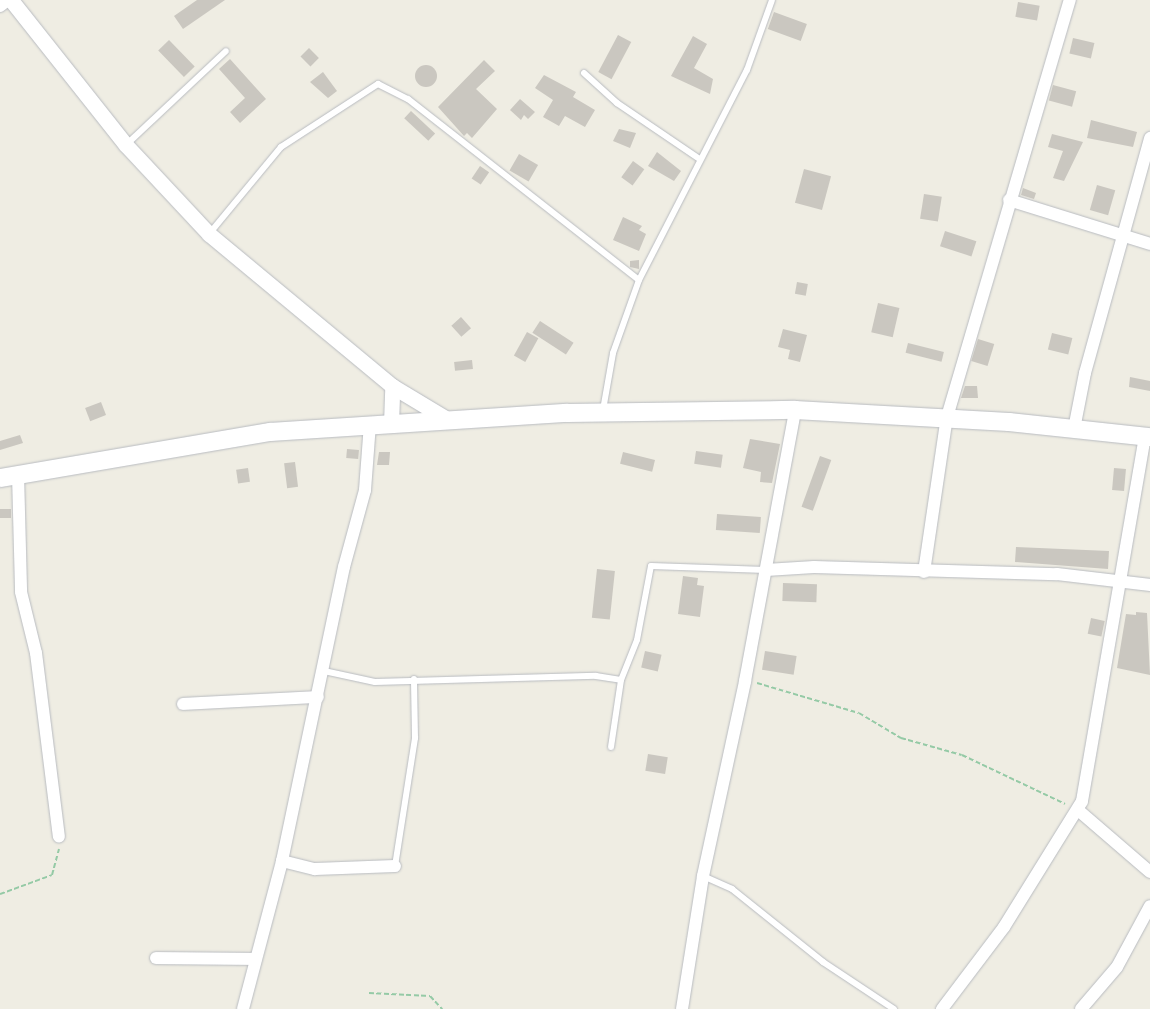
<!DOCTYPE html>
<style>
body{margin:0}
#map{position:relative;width:1150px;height:1009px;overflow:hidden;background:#efede3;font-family:Figtree,sans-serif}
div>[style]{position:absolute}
.building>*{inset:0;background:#cac7c0;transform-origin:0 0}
.round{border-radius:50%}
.path>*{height:2px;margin-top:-1px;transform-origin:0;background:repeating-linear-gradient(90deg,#95caa6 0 5px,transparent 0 7.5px)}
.roads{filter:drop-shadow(0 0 1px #b8bbc0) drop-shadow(0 0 1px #b8bbc0)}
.service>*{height:6px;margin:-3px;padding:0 3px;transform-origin:3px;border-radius:3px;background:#fff}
.minor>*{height:12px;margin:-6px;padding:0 6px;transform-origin:6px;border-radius:6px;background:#fff}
.tertiary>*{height:15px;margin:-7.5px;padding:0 7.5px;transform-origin:7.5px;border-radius:7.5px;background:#fff}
.secondary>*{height:18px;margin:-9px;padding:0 9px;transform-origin:9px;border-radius:9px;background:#fff}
span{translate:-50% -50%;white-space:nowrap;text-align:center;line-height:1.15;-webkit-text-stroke:4px #fff;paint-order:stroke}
</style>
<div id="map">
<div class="building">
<div style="clip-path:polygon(197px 0,225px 0,183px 29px,174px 16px)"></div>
<div style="left:1018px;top:2px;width:22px;height:15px;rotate:10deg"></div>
<div style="left:774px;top:12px;width:35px;height:18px;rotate:20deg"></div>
<div style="left:618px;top:35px;width:15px;height:42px;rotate:28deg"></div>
<div style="clip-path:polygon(693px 36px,707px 44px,694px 68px,713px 79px,710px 94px,671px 76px)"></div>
<div style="left:1073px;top:38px;width:22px;height:16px;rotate:13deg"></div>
<div style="left:169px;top:40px;width:37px;height:15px;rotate:46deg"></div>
<div style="left:309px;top:48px;width:14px;height:12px;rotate:45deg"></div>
<div style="clip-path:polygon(230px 59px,266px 99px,240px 123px,230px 112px,245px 98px,219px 69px)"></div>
<div style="clip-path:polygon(484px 60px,495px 71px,476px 89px,497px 109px,472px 138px,467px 133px,464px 136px,438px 107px)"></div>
<div class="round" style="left:415px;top:65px;width:22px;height:22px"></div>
<div style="clip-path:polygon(323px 72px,337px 91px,328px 98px,310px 82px)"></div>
<div style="clip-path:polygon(544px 75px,576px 92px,573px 97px,595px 110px,585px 127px,565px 116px,559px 126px,543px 117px,553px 100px,535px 88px)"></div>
<div style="left:1053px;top:85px;width:24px;height:16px;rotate:15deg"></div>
<div style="clip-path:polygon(520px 99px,535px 112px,528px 119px,524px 115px,521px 120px,510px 110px)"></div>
<div style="left:411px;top:111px;width:33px;height:10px;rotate:43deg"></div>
<div style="clip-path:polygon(1091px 120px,1137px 132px,1133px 147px,1087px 138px)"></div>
<div style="clip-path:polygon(619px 129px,636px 133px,630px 148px,613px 141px)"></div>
<div style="clip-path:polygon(1052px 134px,1083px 142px,1064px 181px,1053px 178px,1063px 151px,1048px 147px)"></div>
<div style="clip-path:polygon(657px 152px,681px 171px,674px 181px,648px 166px)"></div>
<div style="left:519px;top:154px;width:22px;height:19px;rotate:30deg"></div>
<div style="left:633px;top:161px;width:14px;height:20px;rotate:36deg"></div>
<div style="left:480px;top:166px;width:11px;height:15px;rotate:34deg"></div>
<div style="left:804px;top:169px;width:28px;height:35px;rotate:15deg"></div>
<div style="left:1097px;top:185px;width:19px;height:26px;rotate:16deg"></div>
<div style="clip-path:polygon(1023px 188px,1036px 193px,1034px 199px,1021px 195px)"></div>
<div style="left:924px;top:194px;width:18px;height:25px;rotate:9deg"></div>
<div style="clip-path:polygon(623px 217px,642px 226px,639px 230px,646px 234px,639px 251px,613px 240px)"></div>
<div style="left:945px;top:231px;width:33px;height:16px;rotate:18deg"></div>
<div style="clip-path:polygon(639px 260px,639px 269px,630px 267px,630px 261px)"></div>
<div style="left:797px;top:282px;width:11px;height:12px;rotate:10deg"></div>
<div style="left:878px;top:303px;width:22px;height:30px;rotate:13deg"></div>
<div style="left:461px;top:317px;width:15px;height:13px;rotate:48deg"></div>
<div style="left:540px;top:321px;width:40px;height:14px;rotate:33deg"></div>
<div style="clip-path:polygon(783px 329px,807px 335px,800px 362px,788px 359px,790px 350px,778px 347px)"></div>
<div style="left:527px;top:332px;width:13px;height:27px;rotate:29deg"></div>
<div style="left:1052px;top:333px;width:21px;height:17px;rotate:14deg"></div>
<div style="left:978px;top:339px;width:17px;height:23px;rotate:17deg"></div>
<div style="left:908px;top:343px;width:37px;height:10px;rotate:14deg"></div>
<div style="left:472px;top:360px;width:9px;height:18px;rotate:84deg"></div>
<div style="clip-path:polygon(1130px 377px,1150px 381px,1150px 391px,1129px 387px)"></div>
<div style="clip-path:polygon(965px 386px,977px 386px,978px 398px,961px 398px)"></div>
<div style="left:101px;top:402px;width:14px;height:17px;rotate:69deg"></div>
<div style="clip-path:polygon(20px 435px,23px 443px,0 450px,0 441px)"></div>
<div style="clip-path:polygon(750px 439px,780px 444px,772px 483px,760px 482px,761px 472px,743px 468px)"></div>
<div style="left:347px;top:449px;width:12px;height:9px;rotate:5deg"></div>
<div style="left:696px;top:451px;width:27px;height:13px;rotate:8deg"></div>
<div style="clip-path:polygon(379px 452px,390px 452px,389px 465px,377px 465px)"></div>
<div style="left:623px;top:452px;width:33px;height:12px;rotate:14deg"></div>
<div style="left:820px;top:456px;width:12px;height:54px;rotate:20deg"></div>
<div style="left:295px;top:462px;width:25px;height:11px;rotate:83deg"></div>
<div style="left:248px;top:468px;width:14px;height:12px;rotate:82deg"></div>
<div style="left:1114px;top:468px;width:12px;height:22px;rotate:5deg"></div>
<div style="left:0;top:509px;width:11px;height:9px"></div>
<div style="left:717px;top:514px;width:44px;height:16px;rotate:4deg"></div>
<div style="clip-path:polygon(1016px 547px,1109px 551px,1108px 569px,1015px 562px)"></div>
<div style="left:597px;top:569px;width:18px;height:49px;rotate:6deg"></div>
<div style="clip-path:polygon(683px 576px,698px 578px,697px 585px,704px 586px,700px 617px,678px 614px)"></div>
<div style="left:783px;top:583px;width:34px;height:18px;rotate:2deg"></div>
<div style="clip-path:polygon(1136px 612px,1147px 613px,1150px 675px,1117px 668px,1126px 614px,1136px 615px)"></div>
<div style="left:1091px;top:618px;width:14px;height:16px;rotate:12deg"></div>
<div style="left:645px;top:651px;width:17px;height:17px;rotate:13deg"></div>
<div style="left:765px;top:651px;width:32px;height:19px;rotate:9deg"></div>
<div style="left:648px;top:754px;width:20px;height:17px;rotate:9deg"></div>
</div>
<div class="path">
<div style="left:757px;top:683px;width:106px;rotate:16.4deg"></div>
<div style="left:859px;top:713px;width:49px;rotate:30.8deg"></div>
<div style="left:901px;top:738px;width:63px;rotate:15.6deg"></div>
<div style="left:962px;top:755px;width:114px;rotate:25.4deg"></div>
<div style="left:0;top:894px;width:55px;rotate:-20.1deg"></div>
<div style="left:52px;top:875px;width:27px;rotate:-75deg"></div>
<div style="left:369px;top:993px;width:61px;rotate:2.8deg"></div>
<div style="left:430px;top:996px;width:18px;rotate:47deg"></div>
</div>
<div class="roads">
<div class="service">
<div style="left:584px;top:73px;width:45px;rotate:42.3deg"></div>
<div style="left:617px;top:103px;width:98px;rotate:34.2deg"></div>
<div style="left:126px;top:145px;width:137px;rotate:-43.2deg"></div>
<div style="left:209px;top:234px;width:113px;rotate:-50.4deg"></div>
<div style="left:281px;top:147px;width:116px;rotate:-33deg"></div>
<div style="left:378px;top:84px;width:34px;rotate:27deg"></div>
<div style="left:408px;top:99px;width:293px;rotate:38.1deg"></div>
<div style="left:603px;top:410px;width:58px;rotate:-80deg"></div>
<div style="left:613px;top:353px;width:77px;rotate:-70.4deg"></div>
<div style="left:639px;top:280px;width:236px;rotate:-62.8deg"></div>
<div style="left:747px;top:70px;width:74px;rotate:-70.3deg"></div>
<div style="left:324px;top:671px;width:52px;rotate:12.2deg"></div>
<div style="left:375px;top:682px;width:221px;rotate:-1.6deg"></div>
<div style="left:596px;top:676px;width:25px;rotate:9deg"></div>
<div style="left:621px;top:680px;width:43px;rotate:-68.2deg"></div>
<div style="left:637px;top:640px;width:75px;rotate:-79.3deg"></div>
<div style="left:651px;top:566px;width:115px;rotate:2deg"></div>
<div style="left:611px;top:747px;width:68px;rotate:-81.5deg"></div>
<div style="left:395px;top:866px;width:130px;rotate:-81.1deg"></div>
<div style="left:415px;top:738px;width:59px;rotate:-91deg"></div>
<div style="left:703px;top:876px;width:32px;rotate:24deg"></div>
<div style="left:732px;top:889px;width:117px;rotate:38.7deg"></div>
<div style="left:823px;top:962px;width:85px;rotate:33.5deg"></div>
</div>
<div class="minor">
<div style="left:0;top:6px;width:10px;rotate:-37deg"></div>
<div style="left:1009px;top:200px;width:148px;rotate:17.3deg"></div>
<div style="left:1074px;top:429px;width:57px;rotate:-78.9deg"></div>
<div style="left:1085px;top:373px;width:244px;rotate:-74.5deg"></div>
<div style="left:18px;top:474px;width:118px;rotate:88.5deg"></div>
<div style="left:21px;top:592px;width:63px;rotate:76.2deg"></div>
<div style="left:36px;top:653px;width:185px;rotate:82.9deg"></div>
<div style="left:766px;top:570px;width:48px;rotate:-3.6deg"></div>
<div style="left:814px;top:567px;width:243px;rotate:1.7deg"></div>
<div style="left:1057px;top:574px;width:94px;rotate:6.7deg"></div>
<div style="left:924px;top:572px;width:157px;rotate:-81.6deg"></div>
<div style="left:947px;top:417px;width:435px;rotate:-73.6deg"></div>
<div style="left:183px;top:704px;width:135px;rotate:-3deg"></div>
<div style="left:1078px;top:810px;width:95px;rotate:40.7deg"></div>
<div style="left:282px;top:861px;width:34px;rotate:14deg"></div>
<div style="left:315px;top:869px;width:80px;rotate:-2.1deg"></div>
<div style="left:156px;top:958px;width:99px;rotate:0.6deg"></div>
<div style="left:243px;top:1009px;width:153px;rotate:-75.2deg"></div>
<div style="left:282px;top:861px;width:300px;rotate:-78.1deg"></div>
<div style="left:344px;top:567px;width:80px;rotate:-74.7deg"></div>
<div style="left:365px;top:490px;width:66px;rotate:-85.7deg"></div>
<div style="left:682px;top:1009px;width:135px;rotate:-81deg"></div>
<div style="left:703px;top:876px;width:199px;rotate:-77.8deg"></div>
<div style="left:745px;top:681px;width:276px;rotate:-79.5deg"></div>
<div style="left:942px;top:1009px;width:103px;rotate:-52.9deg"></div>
<div style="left:1004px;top:927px;width:148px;rotate:-58.2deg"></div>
<div style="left:1082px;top:801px;width:370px;rotate:-80.2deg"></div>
<div style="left:1081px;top:1009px;width:55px;rotate:-49.4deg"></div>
<div style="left:1117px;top:967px;width:69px;rotate:-61.6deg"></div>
</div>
<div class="tertiary">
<div style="left:11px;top:0;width:185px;rotate:51.6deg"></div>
<div style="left:126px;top:145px;width:122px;rotate:47deg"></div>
<div style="left:209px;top:234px;width:238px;rotate:39.7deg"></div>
<div style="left:392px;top:386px;width:64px;rotate:31deg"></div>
<div style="left:391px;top:424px;width:38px;rotate:-88deg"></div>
</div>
<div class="secondary">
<div style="left:0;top:478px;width:274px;rotate:-9.7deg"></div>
<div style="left:270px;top:432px;width:298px;rotate:-3.7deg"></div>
<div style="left:567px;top:413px;width:228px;rotate:-0.8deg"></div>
<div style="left:795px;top:410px;width:214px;rotate:3.2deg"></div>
<div style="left:1009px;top:422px;width:142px;rotate:6.1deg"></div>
</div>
</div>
</div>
